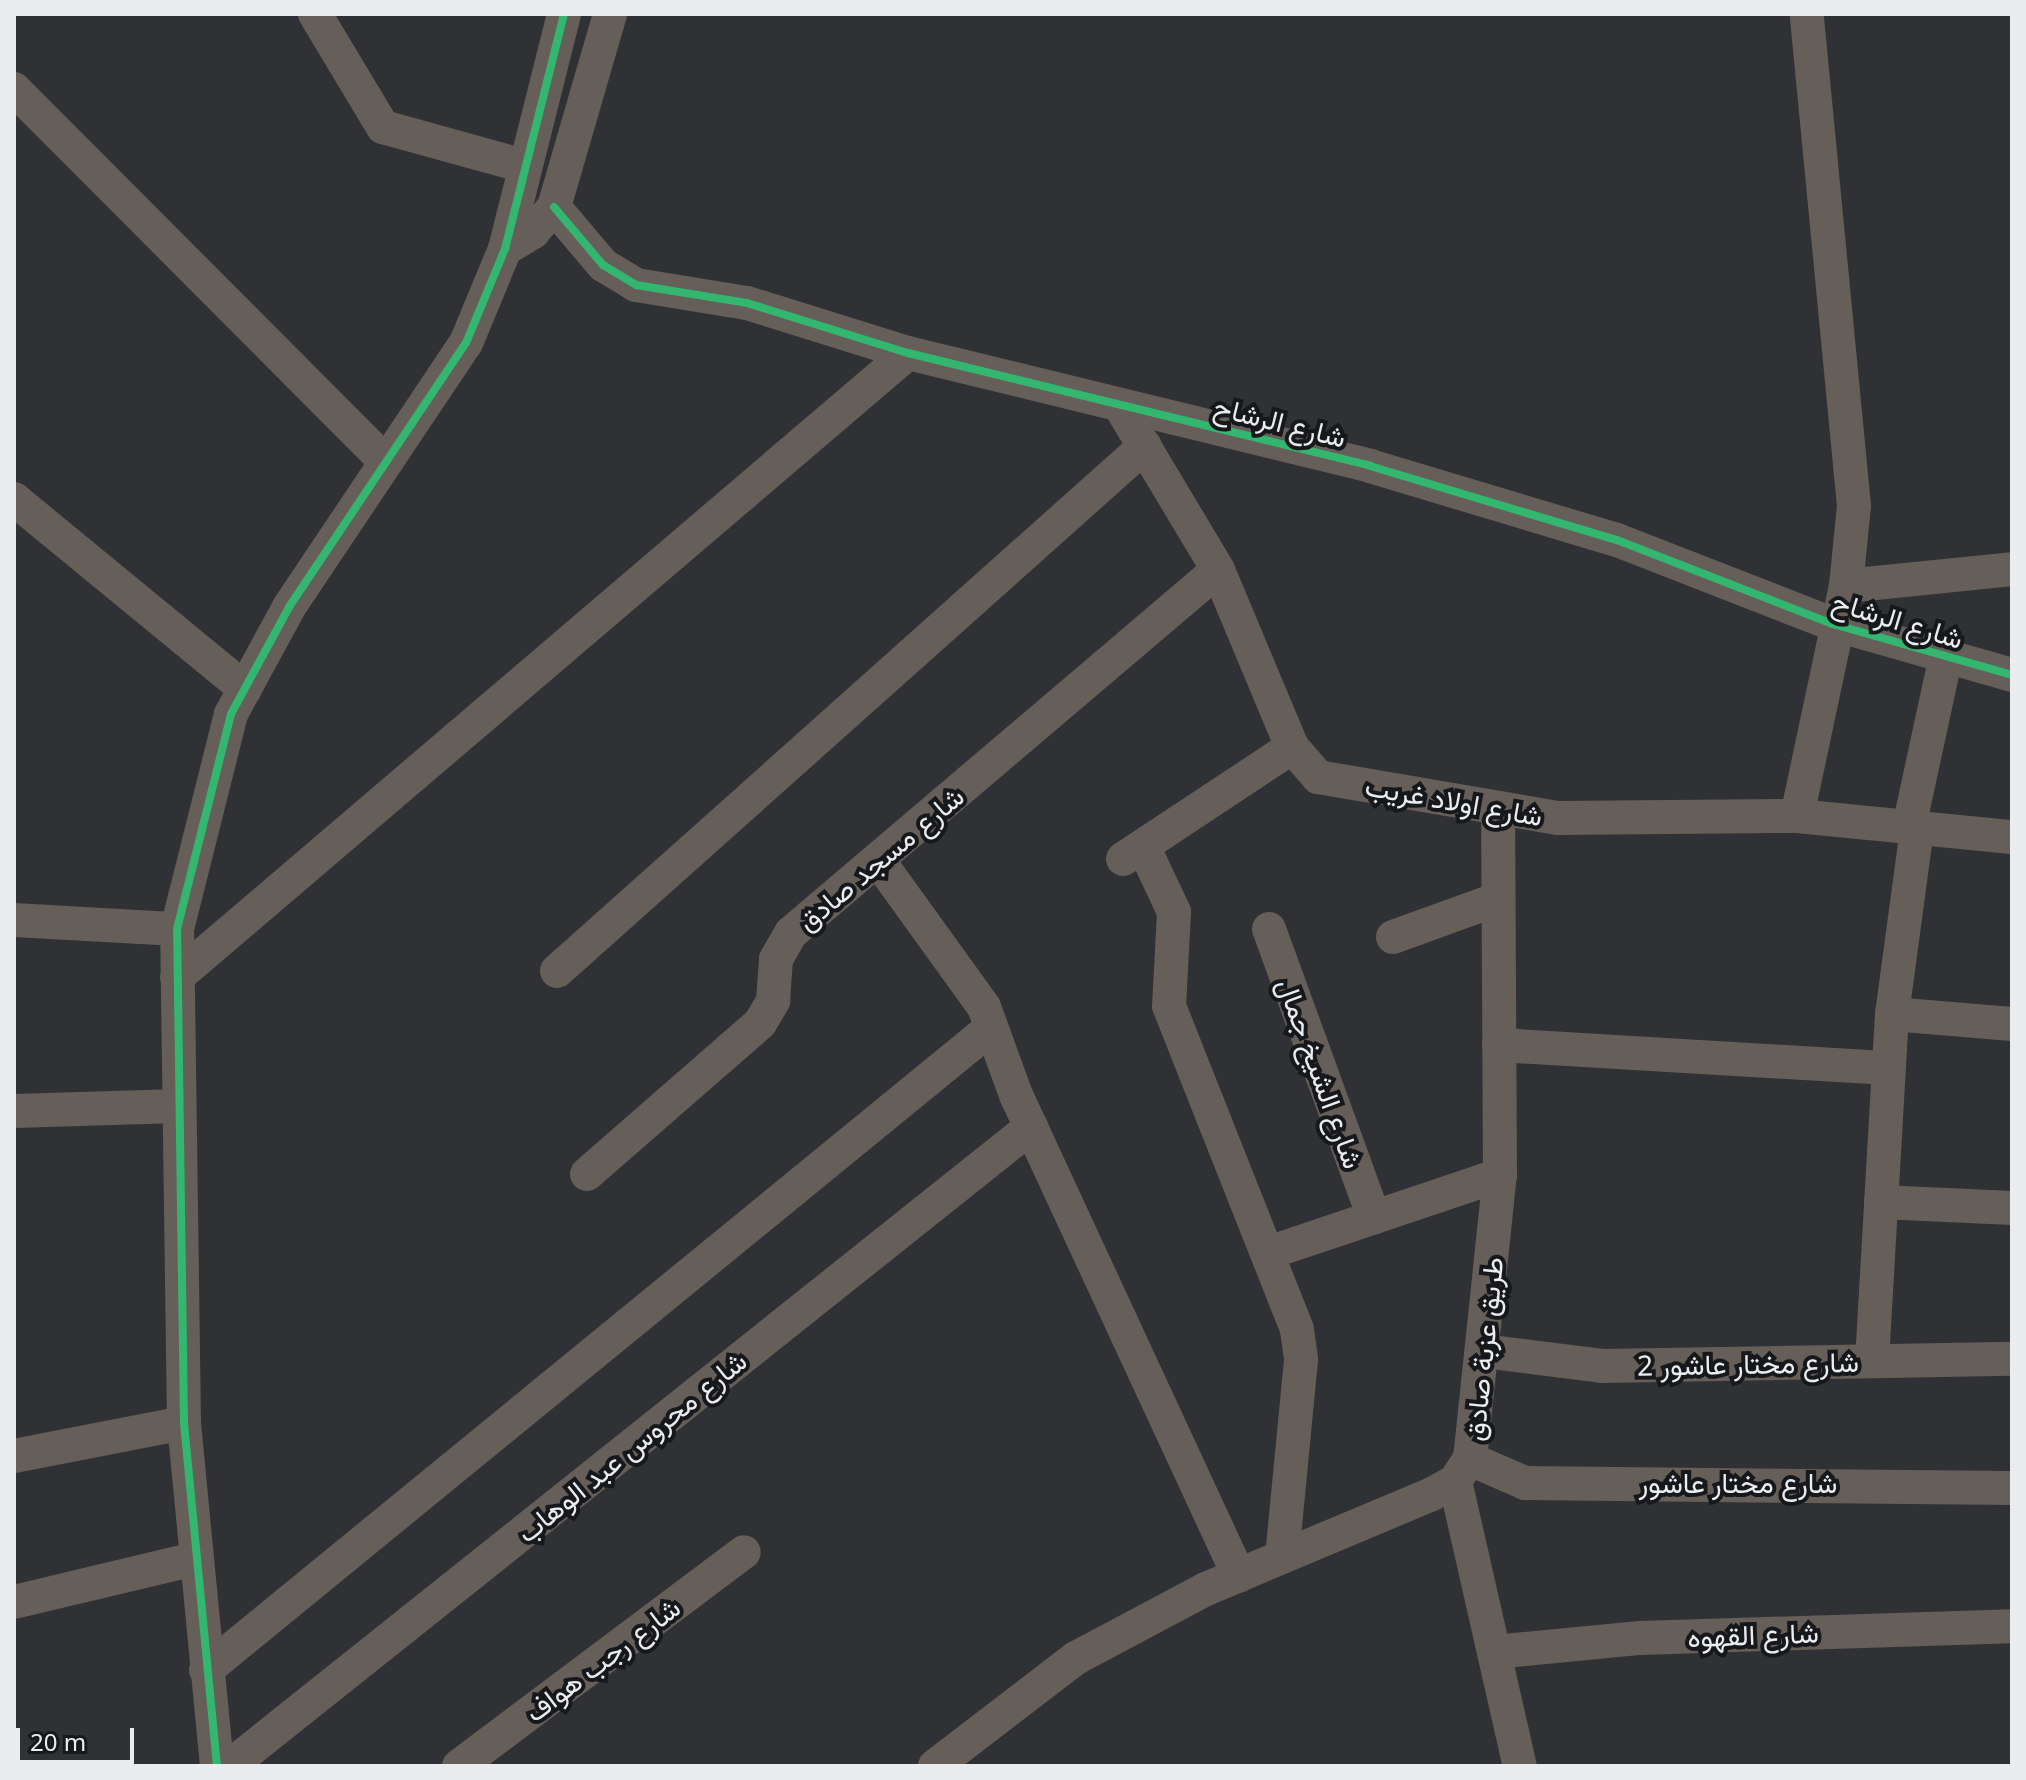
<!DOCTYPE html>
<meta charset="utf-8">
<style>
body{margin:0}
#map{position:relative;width:2026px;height:1780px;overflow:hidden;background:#303134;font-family:"Noto Sans",Vazirmatn,sans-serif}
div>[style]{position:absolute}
.minor>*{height:34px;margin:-17px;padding:0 17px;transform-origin:17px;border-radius:17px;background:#655e59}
.cycleway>*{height:8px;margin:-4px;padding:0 4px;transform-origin:4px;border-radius:4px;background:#33b770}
span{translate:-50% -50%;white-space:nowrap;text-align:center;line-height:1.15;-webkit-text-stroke:8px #17181b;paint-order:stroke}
.street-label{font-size:28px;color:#eaecef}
.frame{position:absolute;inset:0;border:16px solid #eaecef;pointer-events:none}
.scale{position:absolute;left:16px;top:1728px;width:118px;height:36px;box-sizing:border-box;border:4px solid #eaecef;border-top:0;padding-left:10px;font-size:24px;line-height:28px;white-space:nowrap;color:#eaecef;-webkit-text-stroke:6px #17181b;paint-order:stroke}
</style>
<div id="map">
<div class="minor">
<div style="left:315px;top:14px;width:132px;rotate:59deg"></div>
<div style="left:383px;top:127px;width:146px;rotate:15.5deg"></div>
<div style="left:14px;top:89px;width:527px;rotate:45.08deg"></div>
<div style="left:554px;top:207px;width:76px;rotate:49.8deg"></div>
<div style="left:603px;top:265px;width:39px;rotate:31deg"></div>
<div style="left:636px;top:285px;width:112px;rotate:9.2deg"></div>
<div style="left:747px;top:303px;width:169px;rotate:17.3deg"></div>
<div style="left:908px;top:353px;width:476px;rotate:13.7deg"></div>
<div style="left:1370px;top:466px;width:258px;rotate:16.7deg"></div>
<div style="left:1617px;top:540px;width:232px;rotate:21.3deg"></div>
<div style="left:1833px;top:624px;width:186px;rotate:15.9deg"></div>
<div style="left:505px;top:249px;width:33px;rotate:-31deg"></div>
<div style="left:533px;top:232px;width:33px;rotate:-50deg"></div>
<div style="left:554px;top:207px;width:201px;rotate:-73.8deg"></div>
<div style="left:1120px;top:406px;width:191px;rotate:59.1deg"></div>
<div style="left:1218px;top:570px;width:192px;rotate:67.3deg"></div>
<div style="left:1292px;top:747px;width:40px;rotate:49deg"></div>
<div style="left:1318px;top:777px;width:243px;rotate:9.7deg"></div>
<div style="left:1558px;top:818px;width:239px;rotate:-0.5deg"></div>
<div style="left:1797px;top:816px;width:216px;rotate:5.6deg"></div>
<div style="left:14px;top:499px;width:299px;rotate:39.4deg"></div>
<div style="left:1846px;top:586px;width:167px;rotate:-5.8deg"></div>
<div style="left:1797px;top:816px;width:235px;rotate:-78deg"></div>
<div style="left:1846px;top:586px;width:80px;rotate:-84.3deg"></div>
<div style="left:1854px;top:506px;width:494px;rotate:-95.5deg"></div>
<div style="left:1909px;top:827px;width:175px;rotate:-77.8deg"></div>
<div style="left:1143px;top:846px;width:73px;rotate:64.8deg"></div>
<div style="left:1174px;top:912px;width:94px;rotate:93deg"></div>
<div style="left:1169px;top:1006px;width:348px;rotate:68.4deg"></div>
<div style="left:1297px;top:1330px;width:30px;rotate:82deg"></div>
<div style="left:1301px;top:1360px;width:198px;rotate:95.5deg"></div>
<div style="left:1123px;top:859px;width:203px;rotate:-33.5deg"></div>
<div style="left:878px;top:860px;width:181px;rotate:54.2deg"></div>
<div style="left:984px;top:1007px;width:94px;rotate:70deg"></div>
<div style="left:1016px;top:1095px;width:530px;rotate:65.13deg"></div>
<div style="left:14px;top:920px;width:163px;rotate:3.2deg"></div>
<div style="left:1269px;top:929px;width:307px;rotate:70deg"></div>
<div style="left:1393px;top:937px;width:112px;rotate:-19.9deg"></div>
<div style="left:557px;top:971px;width:788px;rotate:-41.76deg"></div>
<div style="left:177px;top:977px;width:961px;rotate:-40.48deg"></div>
<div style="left:1892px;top:1014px;width:120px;rotate:4.8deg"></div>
<div style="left:1499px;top:1045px;width:390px;rotate:3.4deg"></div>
<div style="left:14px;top:1111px;width:165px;rotate:-1.7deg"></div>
<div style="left:587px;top:1174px;width:230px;rotate:-41.1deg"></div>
<div style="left:760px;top:1023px;width:26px;rotate:-59deg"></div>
<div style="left:773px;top:1001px;width:42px;rotate:-85.9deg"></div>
<div style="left:776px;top:959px;width:30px;rotate:-60deg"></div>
<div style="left:791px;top:933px;width:560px;rotate:-40.37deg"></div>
<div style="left:1881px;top:1202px;width:131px;rotate:2.6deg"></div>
<div style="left:1268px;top:1253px;width:245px;rotate:-18.6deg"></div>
<div style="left:1484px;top:1351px;width:119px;rotate:7.2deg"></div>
<div style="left:1602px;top:1366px;width:410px;rotate:-1deg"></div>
<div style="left:1872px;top:1361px;width:348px;rotate:-86.7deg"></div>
<div style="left:1892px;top:1014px;width:188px;rotate:-82.3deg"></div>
<div style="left:14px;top:1456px;width:173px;rotate:-11deg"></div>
<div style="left:1470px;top:1459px;width:60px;rotate:23.6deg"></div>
<div style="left:1525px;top:1483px;width:487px;rotate:0.6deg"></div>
<div style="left:1455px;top:1481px;width:292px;rotate:77.2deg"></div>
<div style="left:14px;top:1602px;width:185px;rotate:-13.4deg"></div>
<div style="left:1494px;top:1652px;width:147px;rotate:-5.5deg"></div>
<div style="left:1640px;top:1638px;width:372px;rotate:-1.8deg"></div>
<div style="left:206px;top:1670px;width:1014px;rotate:-39.28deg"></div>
<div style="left:217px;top:1766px;width:345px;rotate:-95.5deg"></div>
<div style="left:184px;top:1423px;width:494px;rotate:-90.8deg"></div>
<div style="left:177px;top:929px;width:222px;rotate:-75.9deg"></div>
<div style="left:231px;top:714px;width:122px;rotate:-61.5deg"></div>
<div style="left:289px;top:607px;width:318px;rotate:-56.2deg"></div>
<div style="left:466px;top:343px;width:102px;rotate:-67.5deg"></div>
<div style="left:505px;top:249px;width:242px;rotate:-75.9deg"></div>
<div style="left:230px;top:1766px;width:1025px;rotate:-38.58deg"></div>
<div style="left:459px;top:1766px;width:356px;rotate:-36.9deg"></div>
<div style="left:935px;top:1766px;width:178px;rotate:-37.5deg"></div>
<div style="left:1076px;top:1658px;width:147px;rotate:-28deg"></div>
<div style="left:1206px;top:1589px;width:245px;rotate:-22.8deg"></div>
<div style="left:1432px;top:1494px;width:26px;rotate:-29deg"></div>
<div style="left:1455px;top:1481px;width:27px;rotate:-56deg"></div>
<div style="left:1470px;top:1459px;width:286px;rotate:-84deg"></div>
<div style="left:1500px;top:1175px;width:367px;rotate:-90.3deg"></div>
</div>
<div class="cycleway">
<div style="left:554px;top:207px;width:76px;rotate:49.8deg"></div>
<div style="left:603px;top:265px;width:39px;rotate:31deg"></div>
<div style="left:636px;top:285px;width:112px;rotate:9.2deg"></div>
<div style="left:747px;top:303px;width:169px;rotate:17.3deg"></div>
<div style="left:908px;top:353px;width:476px;rotate:13.7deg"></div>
<div style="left:1370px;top:466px;width:258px;rotate:16.7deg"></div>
<div style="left:1617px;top:540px;width:232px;rotate:21.3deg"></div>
<div style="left:1833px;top:624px;width:186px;rotate:15.9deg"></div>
<div style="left:217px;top:1766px;width:345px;rotate:-95.5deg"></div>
<div style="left:184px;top:1423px;width:494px;rotate:-90.8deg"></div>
<div style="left:177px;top:929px;width:222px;rotate:-75.9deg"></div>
<div style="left:231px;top:714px;width:122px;rotate:-61.5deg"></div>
<div style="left:289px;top:607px;width:318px;rotate:-56.2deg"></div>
<div style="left:466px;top:343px;width:102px;rotate:-67.5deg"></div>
<div style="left:505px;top:249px;width:242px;rotate:-75.9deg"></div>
</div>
<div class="street-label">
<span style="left:1280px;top:421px;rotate:14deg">شارع الرشاح</span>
<span style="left:1898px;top:619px;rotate:17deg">شارع الرشاح</span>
<span style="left:1454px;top:800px;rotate:10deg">شارع اولاد غريب</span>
<span style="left:880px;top:858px;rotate:-40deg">شارع مسجد صادق</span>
<span style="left:1321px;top:1073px;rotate:70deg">شارع الشيخ جمال</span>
<span style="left:1483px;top:1349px;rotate:-84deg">طريق عزبة صادق</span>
<span style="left:1748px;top:1363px;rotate:-1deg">شارع مختار عاشور 2</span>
<span style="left:631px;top:1446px;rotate:-39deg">شارع محروس عبد الوهاب</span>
<span style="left:1738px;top:1482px">شارع مختار عاشور</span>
<span style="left:1753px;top:1634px;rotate:-2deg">شارع القهوه</span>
<span style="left:602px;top:1659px;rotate:-37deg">شارع رجب هواف</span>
</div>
<div class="frame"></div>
<div class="scale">20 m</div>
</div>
